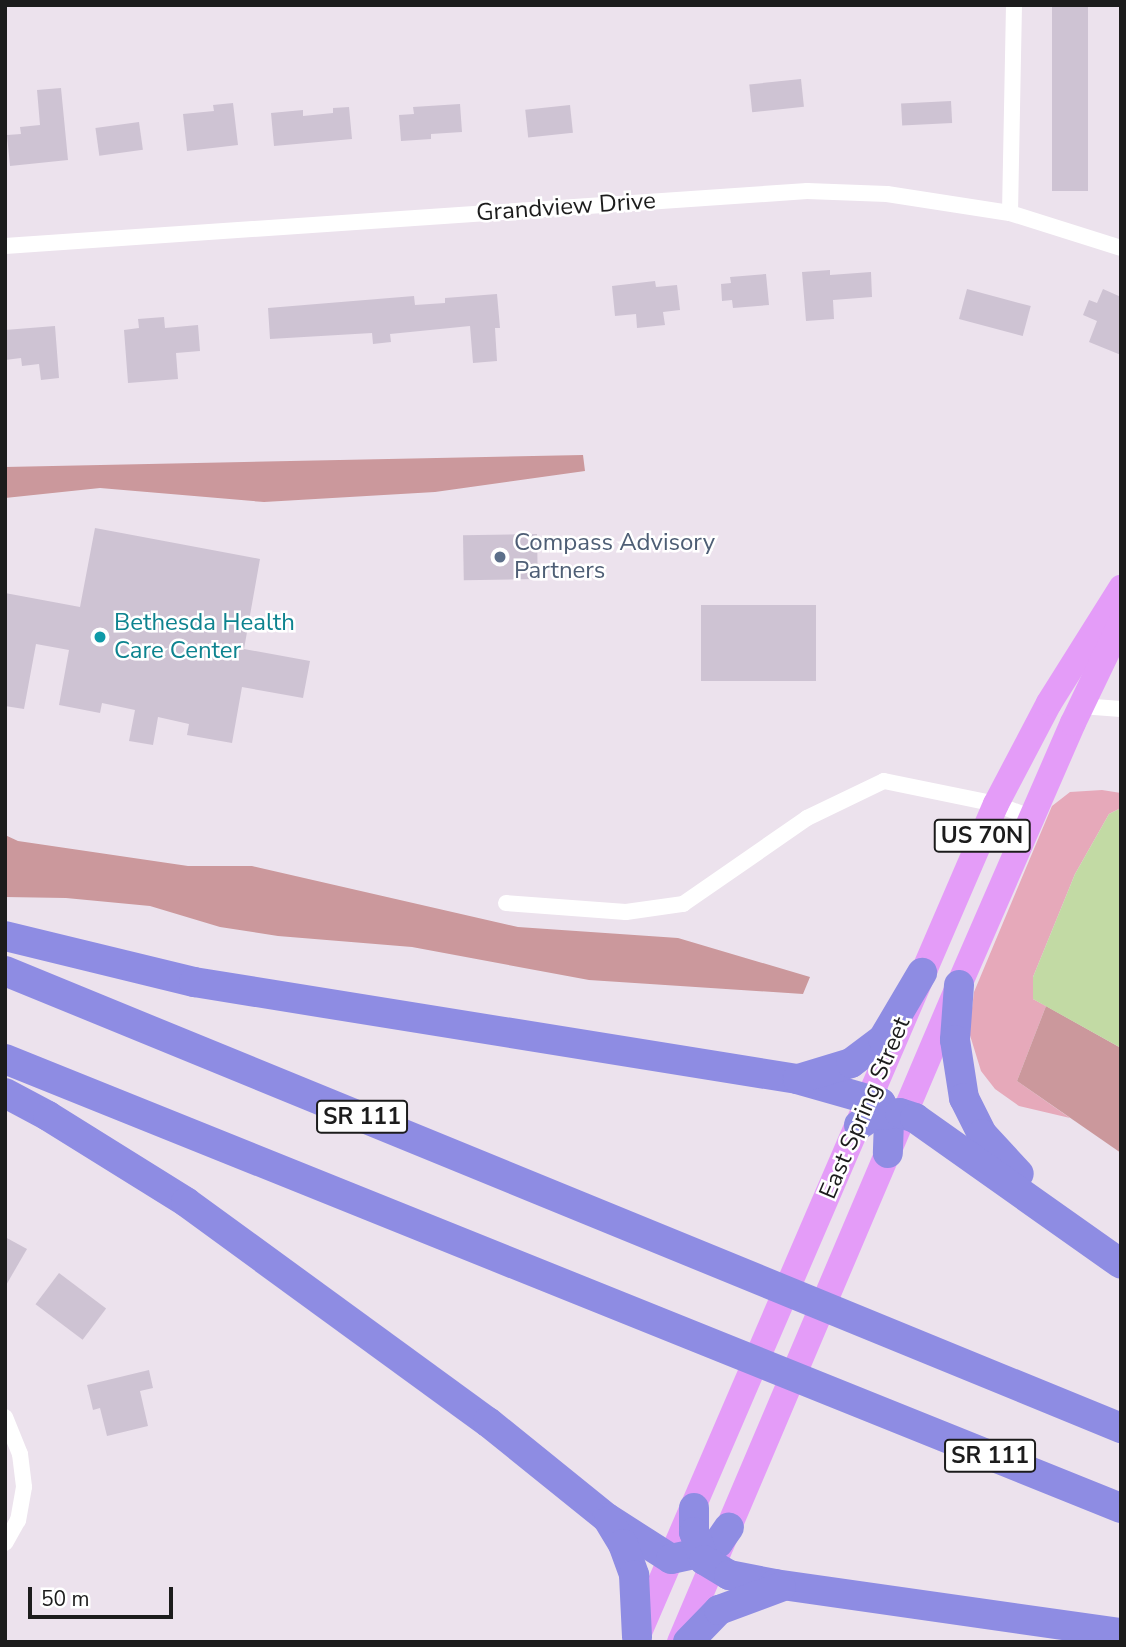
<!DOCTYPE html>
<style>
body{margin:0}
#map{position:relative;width:1126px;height:1647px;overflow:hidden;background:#ece2ed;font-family:"Nunito Sans",sans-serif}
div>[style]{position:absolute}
.grass>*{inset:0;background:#e6a9ba}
.forest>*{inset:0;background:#cb989c}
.water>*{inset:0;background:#c2daa4}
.building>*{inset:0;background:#cec3d3;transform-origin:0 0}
.street>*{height:16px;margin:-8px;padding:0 8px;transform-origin:8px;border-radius:8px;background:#fff}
.primary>*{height:26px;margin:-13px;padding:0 13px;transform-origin:13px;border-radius:13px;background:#e49cf8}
.highway>*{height:30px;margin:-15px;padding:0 15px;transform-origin:15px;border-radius:15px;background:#8e8ce3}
.dots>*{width:19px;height:19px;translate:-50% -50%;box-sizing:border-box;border:4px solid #fff;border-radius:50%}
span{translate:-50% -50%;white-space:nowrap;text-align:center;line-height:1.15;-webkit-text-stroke:5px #fff;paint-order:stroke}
.shield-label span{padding:2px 5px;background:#fff;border:2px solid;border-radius:5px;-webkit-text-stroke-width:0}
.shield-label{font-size:23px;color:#1c1c1c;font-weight:700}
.street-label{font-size:24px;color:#1c1c1c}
.service-label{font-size:24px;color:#4e5e75}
.left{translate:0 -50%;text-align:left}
.culture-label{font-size:24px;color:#0d838f}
.frame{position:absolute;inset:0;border:7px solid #1c1c1c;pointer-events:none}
.scale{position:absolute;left:28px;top:1587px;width:145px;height:32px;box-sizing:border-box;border:4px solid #1c1c1c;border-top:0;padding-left:9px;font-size:21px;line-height:24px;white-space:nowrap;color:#1c1c1c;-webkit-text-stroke:5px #fff;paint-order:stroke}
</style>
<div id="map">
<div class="grass">
<div style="clip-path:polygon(1102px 790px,1121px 793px,1121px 808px,1109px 814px,1075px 874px,1033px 977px,1033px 999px,1046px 1006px,1017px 1081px,1070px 1118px,1019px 1106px,995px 1089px,981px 1071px,969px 1032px,974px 992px,1052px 806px,1070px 792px)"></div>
</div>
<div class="forest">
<div style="clip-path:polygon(583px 455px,585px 471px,435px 492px,264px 502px,100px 488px,5px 498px,5px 467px)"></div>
<div style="clip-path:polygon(5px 835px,18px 841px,188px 866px,252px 866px,518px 927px,678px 938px,810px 977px,803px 994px,589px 980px,412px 947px,278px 936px,220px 927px,150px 906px,66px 898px,5px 897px)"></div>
<div style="clip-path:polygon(1046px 1006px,1121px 1048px,1121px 1153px,1017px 1081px)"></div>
</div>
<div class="water">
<div style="clip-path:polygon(1121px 808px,1121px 1048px,1033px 999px,1033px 977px,1075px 874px,1109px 814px)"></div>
</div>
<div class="building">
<div style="left:1052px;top:5px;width:36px;height:186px"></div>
<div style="left:801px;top:79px;width:28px;height:52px;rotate:84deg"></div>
<div style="clip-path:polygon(61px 88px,68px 160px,10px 166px,7px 135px,21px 134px,20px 127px,40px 125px,37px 90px)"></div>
<div style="left:951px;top:101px;width:22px;height:50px;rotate:87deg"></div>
<div style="clip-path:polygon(233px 103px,238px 145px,187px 151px,183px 114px,214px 111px,213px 105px)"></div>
<div style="clip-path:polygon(460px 104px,462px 132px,431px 134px,431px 139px,401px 141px,399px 115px,414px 114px,413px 107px)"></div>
<div style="left:570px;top:105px;width:28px;height:45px;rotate:84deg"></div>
<div style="clip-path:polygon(349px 107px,352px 139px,274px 146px,271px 113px,303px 110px,303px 116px,333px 113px,333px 108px)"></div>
<div style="left:139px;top:122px;width:28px;height:44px;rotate:82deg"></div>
<div style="clip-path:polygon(830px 270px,830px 275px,871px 272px,872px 297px,833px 300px,834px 319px,806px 321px,802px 272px)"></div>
<div style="clip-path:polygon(766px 274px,769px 305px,733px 308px,732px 300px,722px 301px,721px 284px,731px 283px,730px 277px)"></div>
<div style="clip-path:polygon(655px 281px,656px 287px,677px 285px,680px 310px,663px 312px,665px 325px,637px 328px,636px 314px,615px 316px,612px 286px)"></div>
<div style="left:967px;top:289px;width:66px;height:31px;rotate:15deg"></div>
<div style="clip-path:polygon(1103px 289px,1121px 297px,1121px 355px,1089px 342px,1097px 321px,1083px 315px,1089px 300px,1097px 303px)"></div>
<div style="clip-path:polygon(497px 294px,500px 328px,495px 328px,497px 361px,473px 363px,470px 326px,390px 334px,391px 342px,373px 344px,372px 333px,270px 339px,268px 308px,414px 296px,415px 305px,445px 303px,445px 298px)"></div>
<div style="clip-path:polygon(164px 317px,165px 328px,198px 325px,200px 351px,176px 353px,178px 379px,128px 383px,124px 330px,139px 328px,138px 319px)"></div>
<div style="clip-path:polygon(55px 326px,59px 378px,41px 380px,39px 364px,22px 366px,21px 358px,5px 360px,5px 330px)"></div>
<div style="clip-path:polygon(95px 528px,260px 559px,244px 649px,310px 661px,303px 698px,242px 687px,232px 743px,187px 735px,189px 724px,158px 717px,153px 745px,129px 741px,135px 710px,102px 703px,100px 713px,59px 705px,69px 650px,36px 644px,24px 709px,5px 706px,5px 593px,80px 607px)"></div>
<div style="left:537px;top:534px;width:45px;height:74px;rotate:89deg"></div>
<div style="left:701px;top:605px;width:115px;height:76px"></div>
<div style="clip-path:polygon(5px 1237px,27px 1249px,5px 1287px)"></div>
<div style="left:59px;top:1273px;width:59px;height:39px;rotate:37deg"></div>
<div style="clip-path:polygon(149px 1370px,153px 1388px,140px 1391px,148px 1426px,107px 1436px,100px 1408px,93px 1410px,87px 1385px)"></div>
</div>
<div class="street">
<div style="left:1010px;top:213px;width:208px;rotate:-88.9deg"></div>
<div style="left:5px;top:246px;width:804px;rotate:-3.92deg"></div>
<div style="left:807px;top:191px;width:80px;rotate:2.1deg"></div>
<div style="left:887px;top:194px;width:124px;rotate:8.8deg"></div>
<div style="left:1010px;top:213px;width:116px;rotate:17.5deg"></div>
<div style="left:1081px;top:706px;width:40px;rotate:4.3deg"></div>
<div style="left:506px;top:903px;width:120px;rotate:4.3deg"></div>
<div style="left:626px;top:912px;width:58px;rotate:-8deg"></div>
<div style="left:683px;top:904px;width:151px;rotate:-34.7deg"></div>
<div style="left:807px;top:818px;width:85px;rotate:-25.7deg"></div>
<div style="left:884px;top:781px;width:114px;rotate:11.6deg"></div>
<div style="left:996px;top:804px;width:39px;rotate:21deg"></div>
<div style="left:5px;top:1417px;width:40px;rotate:68deg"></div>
<div style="left:20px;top:1454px;width:33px;rotate:83deg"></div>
<div style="left:24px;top:1487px;width:34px;rotate:100deg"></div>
<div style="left:18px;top:1520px;width:26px;rotate:119deg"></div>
</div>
<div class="primary">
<div style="left:637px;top:1637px;width:907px;rotate:-66.69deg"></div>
<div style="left:996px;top:804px;width:114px;rotate:-62.3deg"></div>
<div style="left:1049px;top:703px;width:136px;rotate:-57.9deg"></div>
<div style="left:680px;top:1642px;width:714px;rotate:-66.99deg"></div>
<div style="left:959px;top:985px;width:286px;rotate:-66.5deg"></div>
<div style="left:1073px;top:723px;width:111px;rotate:-64.4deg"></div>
</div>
<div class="highway">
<div style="left:5px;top:936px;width:195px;rotate:13.7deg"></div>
<div style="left:194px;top:982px;width:611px;rotate:9.14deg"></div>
<div style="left:797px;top:1079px;width:87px;rotate:15.9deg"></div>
<div style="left:881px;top:1103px;width:19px;rotate:65deg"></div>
<div style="left:889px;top:1120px;width:33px;rotate:92deg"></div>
<div style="left:5px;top:971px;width:1206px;rotate:22.27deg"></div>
<div style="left:959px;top:985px;width:55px;rotate:94.2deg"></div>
<div style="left:955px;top:1040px;width:59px;rotate:81.2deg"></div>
<div style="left:964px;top:1098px;width:40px;rotate:63.4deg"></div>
<div style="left:982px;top:1134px;width:54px;rotate:47.2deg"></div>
<div style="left:5px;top:1059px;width:1203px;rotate:21.92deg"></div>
<div style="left:798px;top:1079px;width:55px;rotate:-16.8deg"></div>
<div style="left:851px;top:1063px;width:40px;rotate:-37deg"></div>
<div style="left:883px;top:1039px;width:77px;rotate:-59.4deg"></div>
<div style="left:5px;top:1093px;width:49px;rotate:28.1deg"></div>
<div style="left:48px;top:1116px;width:163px;rotate:31.9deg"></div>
<div style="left:186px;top:1202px;width:374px;rotate:36.1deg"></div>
<div style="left:488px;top:1422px;width:153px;rotate:38.9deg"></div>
<div style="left:607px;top:1518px;width:76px;rotate:32.6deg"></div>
<div style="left:671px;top:1559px;width:34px;rotate:-12deg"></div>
<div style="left:704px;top:1552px;width:17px;rotate:-33deg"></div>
<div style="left:718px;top:1543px;width:19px;rotate:-55deg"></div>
<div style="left:859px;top:1125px;width:18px;rotate:-34deg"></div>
<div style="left:874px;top:1115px;width:26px;rotate:-4deg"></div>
<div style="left:900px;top:1113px;width:16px;rotate:18deg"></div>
<div style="left:915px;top:1118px;width:252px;rotate:35.3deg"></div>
<div style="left:694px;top:1508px;width:24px;rotate:90deg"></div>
<div style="left:694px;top:1532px;width:30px;rotate:70deg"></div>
<div style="left:704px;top:1560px;width:29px;rotate:31deg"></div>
<div style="left:729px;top:1575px;width:47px;rotate:11.1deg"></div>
<div style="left:775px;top:1584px;width:349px;rotate:8.1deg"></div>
<div style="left:609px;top:1521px;width:27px;rotate:59deg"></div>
<div style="left:623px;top:1544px;width:33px;rotate:70deg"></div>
<div style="left:634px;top:1575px;width:62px;rotate:87.2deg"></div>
<div style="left:688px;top:1642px;width:45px;rotate:-45.9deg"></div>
<div style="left:719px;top:1610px;width:66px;rotate:-20.4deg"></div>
</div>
<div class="dots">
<div style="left:500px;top:557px;background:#5c6f8a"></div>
<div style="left:100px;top:637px;background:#0f9aa8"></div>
</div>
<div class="shield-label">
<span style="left:982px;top:836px">US 70N</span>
<span style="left:362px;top:1117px">SR 111</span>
<span style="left:990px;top:1456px">SR 111</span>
</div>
<div class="street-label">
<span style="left:566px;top:207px;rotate:-4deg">Grandview Drive</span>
<span style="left:865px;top:1108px;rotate:-67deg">East Spring Street</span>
</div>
<div class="service-label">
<span class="left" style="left:514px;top:557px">Compass Advisory<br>Partners</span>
</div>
<div class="culture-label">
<span class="left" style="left:114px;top:637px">Bethesda Health<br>Care Center</span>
</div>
<div class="frame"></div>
<div class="scale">50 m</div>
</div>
